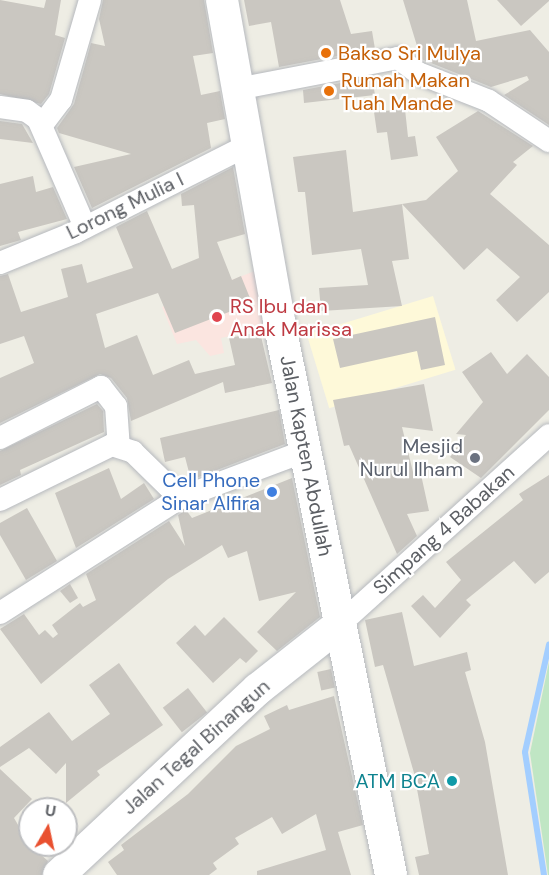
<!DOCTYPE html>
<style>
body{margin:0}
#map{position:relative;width:549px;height:875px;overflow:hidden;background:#eeede4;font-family:"DM Sans",sans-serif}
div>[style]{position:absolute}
.commercial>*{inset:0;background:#fef9d9;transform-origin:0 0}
.medical>*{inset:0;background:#fbe5e0}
.green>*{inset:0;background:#c0e6c4}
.stream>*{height:6px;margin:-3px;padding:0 3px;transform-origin:3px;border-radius:3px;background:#a3ceff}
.building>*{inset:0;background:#cac7c1;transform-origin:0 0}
.roads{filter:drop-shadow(0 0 2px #b6b9be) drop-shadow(0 0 2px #b6b9be)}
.street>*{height:22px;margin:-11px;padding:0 11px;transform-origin:11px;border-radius:11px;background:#fff}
.secondary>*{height:32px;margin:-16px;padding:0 16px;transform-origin:16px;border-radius:16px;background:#fff}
.dots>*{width:16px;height:16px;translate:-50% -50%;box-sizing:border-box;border:3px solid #fff;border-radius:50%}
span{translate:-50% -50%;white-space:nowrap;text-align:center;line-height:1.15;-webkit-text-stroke:4.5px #fff;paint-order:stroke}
.food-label{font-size:20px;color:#c56008}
.left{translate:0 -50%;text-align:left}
.street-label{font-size:20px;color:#5c5f64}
.health-label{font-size:20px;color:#be3a42}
.worship-label{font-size:20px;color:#5b616d}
.right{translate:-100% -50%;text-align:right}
.shop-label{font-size:20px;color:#366cbe}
.culture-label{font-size:20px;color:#0d838f}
.north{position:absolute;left:18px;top:797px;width:60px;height:60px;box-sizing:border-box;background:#fff;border:2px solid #bebfc1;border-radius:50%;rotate:9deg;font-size:16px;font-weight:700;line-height:24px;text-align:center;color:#5c5f64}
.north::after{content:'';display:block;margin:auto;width:21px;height:27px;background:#e9502f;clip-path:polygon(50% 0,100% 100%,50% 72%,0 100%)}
</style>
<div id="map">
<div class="commercial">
<div style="left:433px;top:296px;width:77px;height:132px;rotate:73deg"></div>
</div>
<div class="medical">
<div style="clip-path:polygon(257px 270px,270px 327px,221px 338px,224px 353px,210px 356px,196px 340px,177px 344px,162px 307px)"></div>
</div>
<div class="green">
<div style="clip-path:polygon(549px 662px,549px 875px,548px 875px,530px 753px)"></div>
</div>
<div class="stream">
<div style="left:544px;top:875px;width:124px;rotate:-98.8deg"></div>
<div style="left:525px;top:752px;width:110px;rotate:-77.4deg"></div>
</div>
<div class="building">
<div style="clip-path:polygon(0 0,44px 8px,46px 0,61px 0,55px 35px,65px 38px,49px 94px,41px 104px,0 94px)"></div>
<div style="clip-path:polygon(103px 0,204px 0,213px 53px,193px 56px,201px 95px,220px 91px,225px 119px,207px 123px,211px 148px,92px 208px,74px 167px,131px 154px,59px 133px,57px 128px,74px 104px,91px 43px,105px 46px,99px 19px)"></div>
<div style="clip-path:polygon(244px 0,340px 0,351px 34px,372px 31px,375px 49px,279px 67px,271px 22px,249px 26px)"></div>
<div style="clip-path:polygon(403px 0,467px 0,476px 41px,530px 30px,549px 52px,549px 125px,504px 95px,529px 80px,527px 76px,491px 87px,421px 59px)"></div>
<div style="clip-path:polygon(497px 0,549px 0,549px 1px,521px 26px)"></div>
<div style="clip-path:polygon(372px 77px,375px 95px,304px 103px,303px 90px)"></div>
<div style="clip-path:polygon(405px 109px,408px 137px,415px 136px,418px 156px,391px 160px,387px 132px,377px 133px,374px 112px)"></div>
<div style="clip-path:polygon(478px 111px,533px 146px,513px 162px,517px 165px,490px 194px,549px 245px,549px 292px,517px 322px,496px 300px,520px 277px,487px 248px,464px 270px,402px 204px,426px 200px,458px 171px,436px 137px)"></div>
<div style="clip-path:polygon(0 121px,22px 124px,33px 143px,0 139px)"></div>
<div style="clip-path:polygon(346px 150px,353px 212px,402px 204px,409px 259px,392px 261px,402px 306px,321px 311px,319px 288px,368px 285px,361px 249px,312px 255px,305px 192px,298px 192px,293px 157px)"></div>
<div style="clip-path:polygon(233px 167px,245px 234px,217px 242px,232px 280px,241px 276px,252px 303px,175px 333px,158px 293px,96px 314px,105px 348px,137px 335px,153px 375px,189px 360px,195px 374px,235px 365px,229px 338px,260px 332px,272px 383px,225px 393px,223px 382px,131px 421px,127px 398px,111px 378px,100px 374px,0 423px,0 378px,34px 363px,24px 336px,0 344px,0 276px,8px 274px,21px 312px,68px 297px,61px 269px,82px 264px,87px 283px,133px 268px,116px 227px,147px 211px,172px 269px,199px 258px,194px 205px,182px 206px,181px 194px)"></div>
<div style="clip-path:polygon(33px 176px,36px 192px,53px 187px,67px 219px,18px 232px,21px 240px,0 246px,0 184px)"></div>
<div style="clip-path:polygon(435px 317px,445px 365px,421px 370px,417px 351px,340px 368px,333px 339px)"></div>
<div style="clip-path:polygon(491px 352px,507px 374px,527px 354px,549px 377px,549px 410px,481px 478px,450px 457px,466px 435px,456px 434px,483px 402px,462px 372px)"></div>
<div style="clip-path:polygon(424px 384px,433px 431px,402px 427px,413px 472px,420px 470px,429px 511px,407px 514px,417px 536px,397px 554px,349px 445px,344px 446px,333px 400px)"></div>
<div style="clip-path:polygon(97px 404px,103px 411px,104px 432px,20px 470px,21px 475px,0 485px,0 451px)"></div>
<div style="clip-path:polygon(279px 410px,285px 444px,191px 480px,185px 457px,165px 462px,160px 438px)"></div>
<div style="clip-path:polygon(109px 468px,121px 499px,144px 483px,154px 499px,76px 548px,55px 493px)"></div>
<div style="clip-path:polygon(549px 475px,549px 572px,535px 584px,514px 561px,466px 600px,471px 605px,440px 638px,411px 606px,423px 595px,435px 608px,461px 580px,446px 562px,523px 500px,519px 494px)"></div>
<div style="clip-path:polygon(292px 478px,320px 617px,277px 651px,257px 632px,296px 592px,259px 601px,247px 551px,228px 558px,222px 545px,168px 579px,41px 684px,0 629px,24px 614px,39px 635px,45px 630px,53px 638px,58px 634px,52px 625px,80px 603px,83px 607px,96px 600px,86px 574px,169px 521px,185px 546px,178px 515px,186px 510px,192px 518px)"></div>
<div style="clip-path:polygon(27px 508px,57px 561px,26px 580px,0 535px,0 523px)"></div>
<div style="clip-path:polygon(70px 584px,78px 598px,70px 603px,60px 591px)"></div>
<div style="clip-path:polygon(402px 612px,414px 666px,467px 652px,471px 670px,465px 672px,485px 742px,508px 875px,419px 875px,415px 857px,429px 854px,414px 773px,383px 665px,375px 667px,365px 620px)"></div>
<div style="clip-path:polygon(224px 617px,258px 651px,246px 663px,240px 658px,213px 683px,176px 643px,195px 625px,205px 636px)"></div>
<div style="clip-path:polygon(119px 663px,163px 725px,97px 771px,100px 775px,66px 803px,66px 763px,56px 774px,29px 748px,0 767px,0 747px,49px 712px,72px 741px,110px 714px,89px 685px)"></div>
<div style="left:331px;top:669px;width:19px;height:14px;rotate:78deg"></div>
<div style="left:188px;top:688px;width:31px;height:32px;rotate:52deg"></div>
<div style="clip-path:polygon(334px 696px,363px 825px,338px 832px,351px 875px,257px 875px,257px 871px,326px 850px,316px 814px,282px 834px,272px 817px,235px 838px,239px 844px,213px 863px,217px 869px,209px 875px,117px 875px,108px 862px,124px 850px,121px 845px,188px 794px,236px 746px,270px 729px,264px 716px,287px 705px,289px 710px)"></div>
<div style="clip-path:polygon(0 769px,32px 799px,14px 818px,30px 845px,48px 861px,42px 875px,0 875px)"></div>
</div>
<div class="roads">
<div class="street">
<div style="left:237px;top:89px;width:164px;rotate:-10.9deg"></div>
<div style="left:398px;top:58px;width:25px;rotate:37deg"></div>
<div style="left:418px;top:73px;width:76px;rotate:21.5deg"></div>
<div style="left:489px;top:101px;width:72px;rotate:33.7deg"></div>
<div style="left:0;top:107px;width:27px;rotate:8deg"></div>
<div style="left:27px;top:111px;width:14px;rotate:36deg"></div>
<div style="left:38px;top:119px;width:118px;rotate:66.5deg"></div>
<div style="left:42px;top:125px;width:31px;rotate:-53deg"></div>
<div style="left:61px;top:100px;width:104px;rotate:-73.8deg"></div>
<div style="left:0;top:263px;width:82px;rotate:-22.2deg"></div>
<div style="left:76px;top:232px;width:193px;rotate:-26.8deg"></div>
<div style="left:0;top:438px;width:113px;rotate:-26.8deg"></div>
<div style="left:101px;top:387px;width:24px;rotate:52deg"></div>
<div style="left:116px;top:406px;width:39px;rotate:86deg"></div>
<div style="left:0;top:500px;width:125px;rotate:-26.2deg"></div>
<div style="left:112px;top:445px;width:22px;rotate:18deg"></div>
<div style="left:133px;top:452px;width:66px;rotate:44.4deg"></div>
<div style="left:180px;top:498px;width:134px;rotate:-20.6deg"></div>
<div style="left:0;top:613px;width:214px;rotate:-32.6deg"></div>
<div style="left:339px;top:625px;width:283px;rotate:-42.1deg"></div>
</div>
<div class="secondary">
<div style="left:222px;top:0;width:326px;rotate:79.9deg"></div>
<div style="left:279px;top:321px;width:565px;rotate:78.57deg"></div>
<div style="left:59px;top:875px;width:272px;rotate:-43.1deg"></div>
<div style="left:258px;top:689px;width:103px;rotate:-38.3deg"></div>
</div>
</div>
<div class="dots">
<div style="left:326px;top:53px;background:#e8710a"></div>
<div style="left:329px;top:91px;background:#e8710a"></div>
<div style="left:217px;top:317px;background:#e0444e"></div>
<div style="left:475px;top:458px;background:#6b7280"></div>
<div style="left:272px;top:492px;background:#3f7fe0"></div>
<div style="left:452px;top:781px;background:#0f9aa8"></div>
</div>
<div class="food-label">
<span class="left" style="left:338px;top:53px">Bakso Sri Mulya</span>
<span class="left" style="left:341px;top:92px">Rumah Makan<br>Tuah Mande</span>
</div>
<div class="street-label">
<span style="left:125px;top:206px;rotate:-26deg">Lorong Mulia I</span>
<span style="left:306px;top:456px;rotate:79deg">Jalan Kapten Abdullah</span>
<span style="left:444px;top:530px;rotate:-42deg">Simpang 4 Babakan</span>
<span style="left:196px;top:747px;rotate:-42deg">Jalan Tegal Binangun</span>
</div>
<div class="health-label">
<span class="left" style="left:230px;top:318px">RS Ibu dan<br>Anak Marissa</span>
</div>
<div class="worship-label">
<span class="right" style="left:463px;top:458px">Mesjid<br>Nurul Ilham</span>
</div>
<div class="shop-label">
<span class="right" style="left:260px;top:492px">Cell Phone<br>Sinar Alfira</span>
</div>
<div class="culture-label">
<span class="right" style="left:440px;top:781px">ATM BCA</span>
</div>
<div class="north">U</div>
</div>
